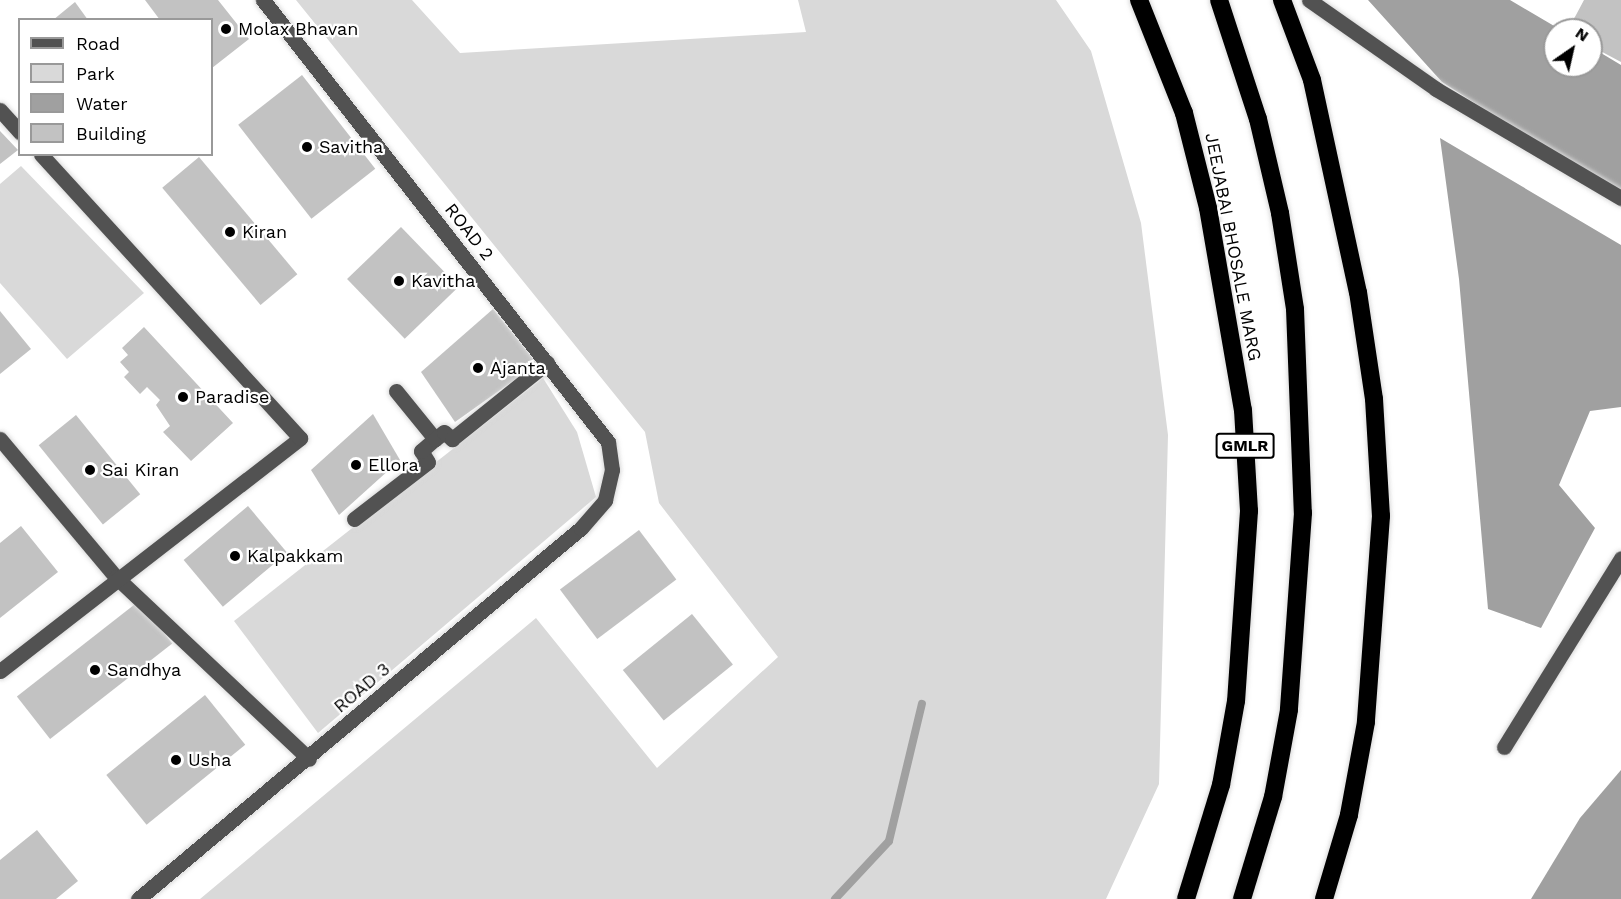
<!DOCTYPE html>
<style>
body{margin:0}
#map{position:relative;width:1621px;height:899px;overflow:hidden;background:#fff;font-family:"Work Sans",sans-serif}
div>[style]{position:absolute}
.green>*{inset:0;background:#d9d9d9}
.water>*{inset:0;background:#a0a0a0}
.stream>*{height:8px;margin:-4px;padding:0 4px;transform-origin:4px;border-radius:4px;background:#a0a0a0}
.building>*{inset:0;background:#c2c2c2;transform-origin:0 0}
.roads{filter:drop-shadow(0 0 2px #dbdbdb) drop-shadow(0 0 2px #dbdbdb)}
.minor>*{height:15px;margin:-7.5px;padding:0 7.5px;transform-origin:7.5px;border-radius:7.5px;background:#525252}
.highway>*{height:18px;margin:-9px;padding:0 9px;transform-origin:9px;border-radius:9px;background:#000}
.dots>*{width:16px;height:16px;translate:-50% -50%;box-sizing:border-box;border:3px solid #fff;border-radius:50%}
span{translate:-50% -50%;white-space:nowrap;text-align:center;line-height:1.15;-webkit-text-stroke:4.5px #fff;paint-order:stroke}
.shield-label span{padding:2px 4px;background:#fff;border:2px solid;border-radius:4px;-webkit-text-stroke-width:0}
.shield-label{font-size:16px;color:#000;font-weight:700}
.poi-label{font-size:18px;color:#000}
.left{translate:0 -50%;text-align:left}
.street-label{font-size:18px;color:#000}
.legend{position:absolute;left:18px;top:18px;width:195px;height:138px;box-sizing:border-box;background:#fff;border:2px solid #999;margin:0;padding:8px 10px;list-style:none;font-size:18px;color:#000}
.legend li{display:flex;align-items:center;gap:12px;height:30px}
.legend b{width:30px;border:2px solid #999}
.north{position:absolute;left:1543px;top:18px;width:60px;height:60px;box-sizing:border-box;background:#fff;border:2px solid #999;border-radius:50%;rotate:34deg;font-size:16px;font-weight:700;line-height:24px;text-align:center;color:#000}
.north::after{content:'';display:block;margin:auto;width:21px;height:27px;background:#000;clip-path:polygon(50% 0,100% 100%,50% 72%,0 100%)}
</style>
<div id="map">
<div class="green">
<div style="clip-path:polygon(296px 0,412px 0,460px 53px,806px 32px,798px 0,1056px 0,1091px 51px,1141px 223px,1168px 435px,1159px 784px,1106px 899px,200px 899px,536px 618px,657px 768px,778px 657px,659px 503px,645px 432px)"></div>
<div style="clip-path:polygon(21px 166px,144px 293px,67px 359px,0 283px,0 184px)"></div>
<div style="clip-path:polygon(543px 378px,577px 432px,596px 497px,318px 733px,234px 621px)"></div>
</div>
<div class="water">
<div style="clip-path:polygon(1368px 0,1510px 0,1561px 30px,1555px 30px,1555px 66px,1591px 66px,1591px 47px,1621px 65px,1621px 197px,1442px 82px)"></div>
<div style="clip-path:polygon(1440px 138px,1621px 245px,1621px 407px,1590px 411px,1559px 485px,1595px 528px,1541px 628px,1488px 609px,1459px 279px)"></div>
<div style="clip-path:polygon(1621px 770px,1621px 899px,1531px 899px,1580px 818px)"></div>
</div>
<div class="stream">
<div style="left:835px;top:899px;width:79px;rotate:-47deg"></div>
<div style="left:889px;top:841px;width:141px;rotate:-76.5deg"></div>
</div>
<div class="building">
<div style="clip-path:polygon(145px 0,218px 0,249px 39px,212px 68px,212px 20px,160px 20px)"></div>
<div style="clip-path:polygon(1584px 0,1621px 0,1621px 62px,1591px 46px,1591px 30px,1568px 30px)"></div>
<div style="clip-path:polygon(75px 2px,88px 20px,53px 20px)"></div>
<div style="left:302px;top:75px;width:119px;height:81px;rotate:52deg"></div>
<div style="clip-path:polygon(0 131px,18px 150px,0 164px)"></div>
<div style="left:199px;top:157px;width:153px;height:48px;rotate:50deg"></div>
<div style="left:401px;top:227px;width:83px;height:75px;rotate:46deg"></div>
<div style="clip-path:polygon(493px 309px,537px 364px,455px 422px,421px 372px)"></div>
<div style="clip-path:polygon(0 311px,31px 349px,0 374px)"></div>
<div style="clip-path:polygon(144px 327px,233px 423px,191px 461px,163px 432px,170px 426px,156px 405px,160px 400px,147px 387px,140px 394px,124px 377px,129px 372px,120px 362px,128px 355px,122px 348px)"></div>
<div style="clip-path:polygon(373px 414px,400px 460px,339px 515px,311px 470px)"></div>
<div style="left:76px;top:415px;width:102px;height:48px;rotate:51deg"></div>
<div style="left:248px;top:506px;width:61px;height:84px;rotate:50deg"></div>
<div style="clip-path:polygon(21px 526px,58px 572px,0 618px,0 543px)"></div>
<div style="left:639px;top:530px;width:62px;height:99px;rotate:53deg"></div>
<div style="left:139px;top:601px;width:54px;height:155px;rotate:52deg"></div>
<div style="left:692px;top:614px;width:65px;height:89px;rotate:51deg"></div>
<div style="left:205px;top:695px;width:64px;height:127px;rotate:51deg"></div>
<div style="clip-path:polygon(37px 830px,78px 881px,56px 899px,0 899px,0 860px)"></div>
</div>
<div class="roads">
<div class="minor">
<div style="left:1309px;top:0;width:155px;rotate:35deg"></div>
<div style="left:1436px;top:89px;width:215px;rotate:30.5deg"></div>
<div style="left:0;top:110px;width:30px;rotate:48deg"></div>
<div style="left:396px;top:391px;width:62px;rotate:50.9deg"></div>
<div style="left:0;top:439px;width:180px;rotate:50deg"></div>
<div style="left:116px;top:577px;width:265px;rotate:43.3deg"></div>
<div style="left:354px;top:519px;width:93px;rotate:-37.6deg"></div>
<div style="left:428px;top:462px;width:13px;rotate:-122deg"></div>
<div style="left:421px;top:451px;width:18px;rotate:-41deg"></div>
<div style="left:435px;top:439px;width:11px;rotate:-38deg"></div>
<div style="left:444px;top:432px;width:11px;rotate:41deg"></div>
<div style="left:452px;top:439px;width:122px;rotate:-38.7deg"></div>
<div style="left:0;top:671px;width:380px;rotate:-37.8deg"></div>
<div style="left:300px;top:438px;width:384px;rotate:-132.4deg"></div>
<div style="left:1504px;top:747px;width:222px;rotate:-58.2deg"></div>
<div style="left:138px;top:899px;width:578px;rotate:-39.95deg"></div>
<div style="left:581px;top:528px;width:37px;rotate:-49deg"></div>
<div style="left:605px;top:500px;width:31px;rotate:-77deg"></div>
<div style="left:612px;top:470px;width:28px;rotate:-98deg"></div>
<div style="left:608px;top:442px;width:561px;rotate:-127.97deg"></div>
</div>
<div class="highway">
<div style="left:1139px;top:0;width:122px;rotate:68.3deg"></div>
<div style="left:1184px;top:113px;width:98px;rotate:75.8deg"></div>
<div style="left:1208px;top:208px;width:205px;rotate:80.2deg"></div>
<div style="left:1243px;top:410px;width:101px;rotate:86.6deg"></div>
<div style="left:1249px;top:511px;width:190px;rotate:93.9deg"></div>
<div style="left:1236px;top:701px;width:85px;rotate:100.1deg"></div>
<div style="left:1221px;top:785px;width:119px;rotate:107.1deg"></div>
<div style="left:1219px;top:0;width:125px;rotate:71.9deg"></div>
<div style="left:1258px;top:119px;width:97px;rotate:76.8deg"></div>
<div style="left:1280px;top:213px;width:97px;rotate:81.1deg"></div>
<div style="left:1295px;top:309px;width:204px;rotate:87.8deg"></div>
<div style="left:1303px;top:513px;width:197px;rotate:94.1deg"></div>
<div style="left:1289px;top:710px;width:88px;rotate:100.4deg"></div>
<div style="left:1273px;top:797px;width:107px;rotate:106.9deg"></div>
<div style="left:1282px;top:0;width:85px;rotate:69.4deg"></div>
<div style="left:1312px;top:80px;width:217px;rotate:77.8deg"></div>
<div style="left:1358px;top:292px;width:108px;rotate:81.5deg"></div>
<div style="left:1374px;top:399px;width:117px;rotate:86.6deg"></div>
<div style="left:1381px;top:516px;width:207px;rotate:94.2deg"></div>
<div style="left:1366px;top:722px;width:95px;rotate:100.4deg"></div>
<div style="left:1349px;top:815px;width:88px;rotate:106.6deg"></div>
</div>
</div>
<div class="dots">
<div style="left:226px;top:29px;background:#000"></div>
<div style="left:307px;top:147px;background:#000"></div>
<div style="left:230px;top:232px;background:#000"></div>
<div style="left:399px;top:281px;background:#000"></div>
<div style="left:478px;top:368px;background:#000"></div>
<div style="left:183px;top:397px;background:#000"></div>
<div style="left:356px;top:465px;background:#000"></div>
<div style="left:90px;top:470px;background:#000"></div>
<div style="left:235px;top:556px;background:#000"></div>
<div style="left:95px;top:670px;background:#000"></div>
<div style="left:176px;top:760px;background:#000"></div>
</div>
<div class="shield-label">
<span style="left:1245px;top:446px">GMLR</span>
</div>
<div class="poi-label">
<span class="left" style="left:238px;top:29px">Molax Bhavan</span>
<span class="left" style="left:319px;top:147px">Savitha</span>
<span class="left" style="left:242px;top:232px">Kiran</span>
<span class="left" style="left:411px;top:281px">Kavitha</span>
<span class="left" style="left:490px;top:368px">Ajanta</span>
<span class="left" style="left:195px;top:397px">Paradise</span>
<span class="left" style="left:368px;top:465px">Ellora</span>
<span class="left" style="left:102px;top:470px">Sai Kiran</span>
<span class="left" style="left:247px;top:556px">Kalpakkam</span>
<span class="left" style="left:107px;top:670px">Sandhya</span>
<span class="left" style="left:188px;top:760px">Usha</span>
</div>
<div class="street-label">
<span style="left:469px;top:232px;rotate:52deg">ROAD 2</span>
<span style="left:1233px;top:247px;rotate:79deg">JEEJABAI BHOSALE MARG</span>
<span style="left:362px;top:688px;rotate:-40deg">ROAD 3</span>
</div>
<ul class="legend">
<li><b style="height:8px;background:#525252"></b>Road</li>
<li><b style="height:16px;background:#d9d9d9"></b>Park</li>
<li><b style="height:16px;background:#a0a0a0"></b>Water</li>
<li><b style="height:16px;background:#c2c2c2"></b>Building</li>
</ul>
<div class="north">N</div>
</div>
